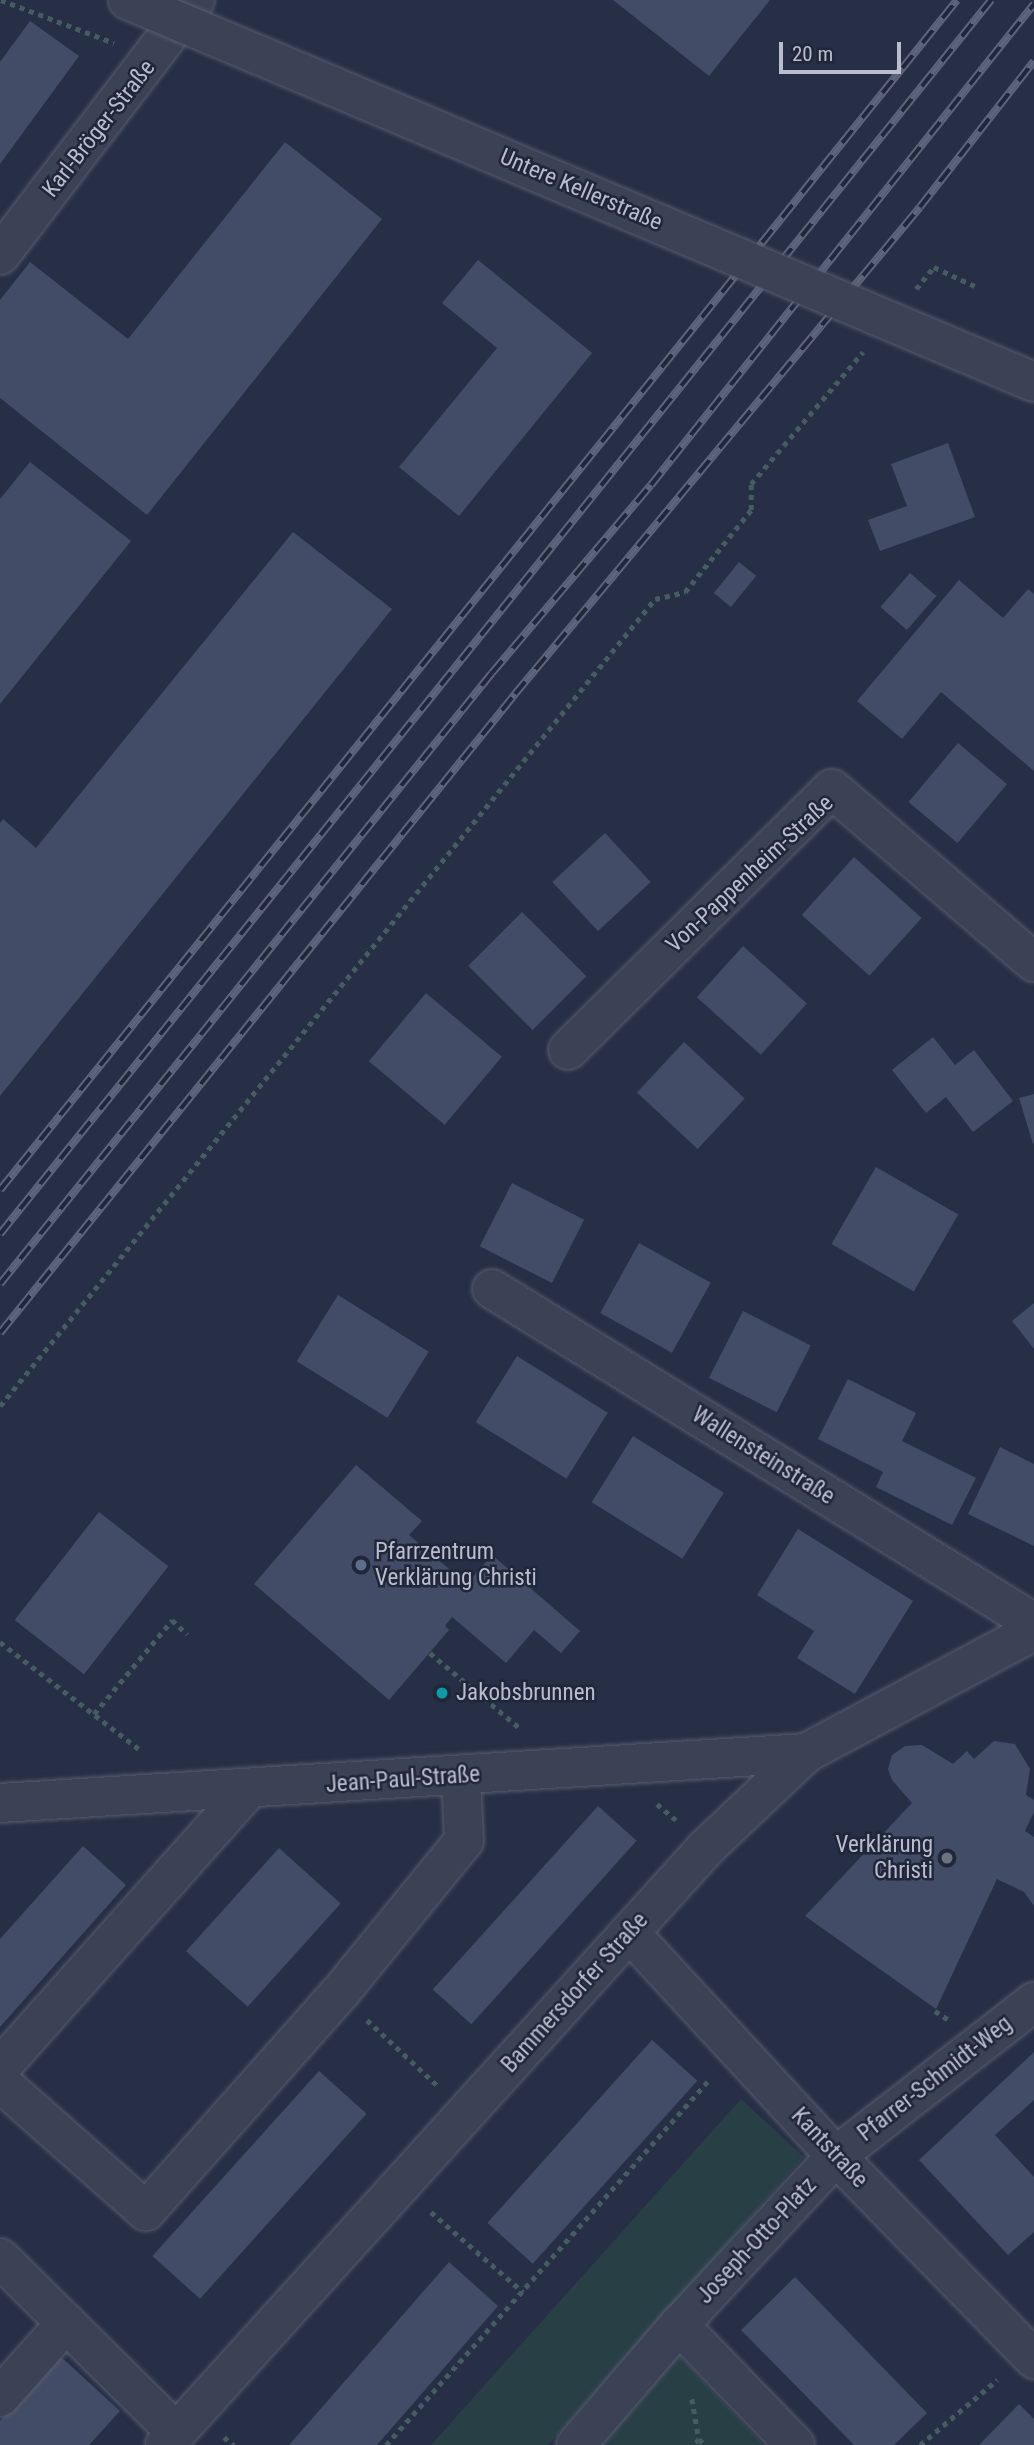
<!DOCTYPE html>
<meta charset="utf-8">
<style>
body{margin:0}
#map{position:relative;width:1034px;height:2445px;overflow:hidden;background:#272f46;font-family:"Roboto Condensed",sans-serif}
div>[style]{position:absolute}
.green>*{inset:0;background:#293f46}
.building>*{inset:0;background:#434c66;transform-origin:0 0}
.path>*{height:4.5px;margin-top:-2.25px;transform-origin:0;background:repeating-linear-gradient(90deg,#475c62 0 5px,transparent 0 10px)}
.roads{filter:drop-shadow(0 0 2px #575d6f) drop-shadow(0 0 2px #575d6f)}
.minor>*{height:38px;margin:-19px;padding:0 19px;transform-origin:19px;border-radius:19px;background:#3b4255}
.rail>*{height:8px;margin-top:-4px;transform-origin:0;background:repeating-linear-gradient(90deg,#20273a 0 16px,#5d657c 0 32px);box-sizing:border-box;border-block:2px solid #5d657c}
.bridges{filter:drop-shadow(0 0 2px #575d6f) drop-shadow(0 0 2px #575d6f)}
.minor-bridge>*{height:38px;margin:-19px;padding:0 19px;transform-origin:19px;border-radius:19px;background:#3b4255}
.dots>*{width:19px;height:19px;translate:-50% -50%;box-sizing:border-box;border:4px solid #20273a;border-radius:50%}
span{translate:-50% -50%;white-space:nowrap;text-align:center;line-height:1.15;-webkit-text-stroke:5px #20273a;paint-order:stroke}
.street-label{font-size:23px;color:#b9bece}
.poi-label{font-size:23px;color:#b9bece}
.left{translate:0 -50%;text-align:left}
.right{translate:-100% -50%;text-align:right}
.scale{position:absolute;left:779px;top:42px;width:122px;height:32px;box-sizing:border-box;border:4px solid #b9bece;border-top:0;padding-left:9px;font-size:21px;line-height:24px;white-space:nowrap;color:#b9bece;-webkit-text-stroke:5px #20273a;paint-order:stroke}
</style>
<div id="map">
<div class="green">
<div style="clip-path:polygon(741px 2099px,804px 2157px,548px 2445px,431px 2445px)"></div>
<div style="clip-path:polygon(679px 2355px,764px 2445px,602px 2445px)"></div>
</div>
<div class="building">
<div style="clip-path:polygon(613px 0,770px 0,709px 76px)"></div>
<div style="clip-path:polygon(30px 21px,79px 56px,0 164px,0 62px)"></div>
<div style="clip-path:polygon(285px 142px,382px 219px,147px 515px,0 398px,0 300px,30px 262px,128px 339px)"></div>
<div style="clip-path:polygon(478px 260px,592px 353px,459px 516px,399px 467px,497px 348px,442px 303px)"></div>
<div style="clip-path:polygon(948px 443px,975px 517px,880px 551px,868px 520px,907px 506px,891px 464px)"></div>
<div style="clip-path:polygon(30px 462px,131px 541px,0 704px,0 499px)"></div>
<div style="clip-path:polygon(293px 532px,392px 609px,0 1096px,0 823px,3px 819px,36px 848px)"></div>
<div style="left:739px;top:562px;width:22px;height:40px;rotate:39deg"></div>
<div style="left:910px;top:573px;width:35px;height:45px;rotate:41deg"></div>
<div style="clip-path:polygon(959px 580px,1003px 618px,1028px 589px,1034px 594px,1034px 771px,941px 692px,902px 739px,857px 701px)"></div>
<div style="left:958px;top:743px;width:64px;height:77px;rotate:40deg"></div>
<div style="left:605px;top:833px;width:67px;height:72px;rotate:47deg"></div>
<div style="left:854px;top:857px;width:91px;height:78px;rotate:42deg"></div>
<div style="left:522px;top:912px;width:91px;height:76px;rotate:45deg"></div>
<div style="left:743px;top:946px;width:86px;height:69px;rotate:42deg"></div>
<div style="left:426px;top:993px;width:99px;height:89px;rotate:40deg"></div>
<div style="clip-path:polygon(933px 1037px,955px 1065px,974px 1050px,1013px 1101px,973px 1132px,946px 1097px,926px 1113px,892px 1070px)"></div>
<div style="left:684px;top:1042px;width:83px;height:69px;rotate:43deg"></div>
<div style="clip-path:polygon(1034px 1094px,1034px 1143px,1033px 1144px,1019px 1098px)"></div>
<div style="left:876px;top:1167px;width:95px;height:89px;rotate:30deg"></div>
<div style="left:512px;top:1183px;width:81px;height:71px;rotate:27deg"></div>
<div style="left:639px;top:1243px;width:82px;height:80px;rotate:29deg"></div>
<div style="left:338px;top:1295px;width:107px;height:78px;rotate:32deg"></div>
<div style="clip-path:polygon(1034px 1303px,1034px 1349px,1012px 1321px)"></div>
<div style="left:743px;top:1311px;width:76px;height:75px;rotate:27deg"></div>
<div style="left:517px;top:1356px;width:107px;height:78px;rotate:32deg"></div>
<div style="clip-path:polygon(848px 1379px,916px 1413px,902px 1441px,976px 1478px,952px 1525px,876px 1487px,883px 1472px,818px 1439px)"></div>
<div style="left:633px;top:1436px;width:107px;height:78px;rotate:32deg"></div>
<div style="clip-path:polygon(1000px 1447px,1034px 1464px,1034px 1546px,968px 1514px)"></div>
<div style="clip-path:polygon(356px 1465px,422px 1521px,409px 1535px,467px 1584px,492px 1555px,580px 1631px,561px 1653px,534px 1630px,506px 1663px,452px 1617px,445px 1626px,449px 1630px,389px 1700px,254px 1584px)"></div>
<div style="left:99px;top:1512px;width:88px;height:137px;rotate:38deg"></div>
<div style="clip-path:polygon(798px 1529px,913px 1601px,855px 1694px,797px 1658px,814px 1631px,757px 1595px)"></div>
<div style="clip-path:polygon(994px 1741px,1015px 1744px,1030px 1769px,1026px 1795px,1034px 1800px,1034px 1812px,1025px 1831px,1034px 1837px,1034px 1906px,1024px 1892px,997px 1879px,936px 2009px,805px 1916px,912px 1803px,892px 1780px,888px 1769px,892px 1755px,905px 1746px,922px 1745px,953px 1764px,967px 1751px,974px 1759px)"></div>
<div style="left:598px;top:1806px;width:52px;height:247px;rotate:42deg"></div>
<div style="clip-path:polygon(83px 1846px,126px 1885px,0 2027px,0 1939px)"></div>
<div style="left:279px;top:1848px;width:83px;height:139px;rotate:42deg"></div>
<div style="left:652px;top:2040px;width:61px;height:246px;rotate:42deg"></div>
<div style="clip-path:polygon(1034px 2052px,1034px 2100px,995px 2135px,1034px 2177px,1034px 2232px,1008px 2255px,919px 2160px)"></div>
<div style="left:319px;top:2071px;width:64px;height:249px;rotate:42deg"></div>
<div style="clip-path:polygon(449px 2262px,498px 2306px,377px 2445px,289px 2445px)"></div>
<div style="clip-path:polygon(795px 2277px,927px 2413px,894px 2445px,854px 2445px,741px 2330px)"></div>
<div style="clip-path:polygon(60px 2356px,120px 2411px,89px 2445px,0 2445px,0 2421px)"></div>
<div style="clip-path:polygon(1019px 2404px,1034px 2419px,1034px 2445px,979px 2445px)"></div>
</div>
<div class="path">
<div style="left:1px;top:0;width:121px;rotate:20.8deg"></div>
<div style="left:916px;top:289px;width:28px;rotate:-51deg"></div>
<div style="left:934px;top:267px;width:45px;rotate:24.9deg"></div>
<div style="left:0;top:1406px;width:1039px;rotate:-50.94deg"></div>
<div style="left:655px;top:599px;width:31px;rotate:-13deg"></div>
<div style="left:685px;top:592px;width:105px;rotate:-51.2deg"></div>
<div style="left:751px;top:510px;width:26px;rotate:-90deg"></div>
<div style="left:751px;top:484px;width:173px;rotate:-49.7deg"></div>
<div style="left:0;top:1642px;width:180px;rotate:37.6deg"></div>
<div style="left:430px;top:1653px;width:119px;rotate:39.9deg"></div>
<div style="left:94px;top:1714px;width:122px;rotate:-50.3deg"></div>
<div style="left:172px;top:1620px;width:21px;rotate:43deg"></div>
<div style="left:657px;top:1804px;width:26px;rotate:40deg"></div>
<div style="left:935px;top:2011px;width:17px;rotate:33deg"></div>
<div style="left:367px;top:2020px;width:97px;rotate:42.9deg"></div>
<div style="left:431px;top:2212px;width:122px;rotate:41deg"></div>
<div style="left:692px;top:2399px;width:41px;rotate:80.1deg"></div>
<div style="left:699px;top:2439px;width:7px;rotate:124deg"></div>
<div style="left:224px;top:2437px;width:13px;rotate:39deg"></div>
<div style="left:699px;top:2439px;width:8px;rotate:45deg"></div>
<div style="left:386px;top:2445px;width:490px;rotate:-48.5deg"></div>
<div style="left:920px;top:2445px;width:101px;rotate:-40.2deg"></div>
</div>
<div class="roads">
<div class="minor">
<div style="left:0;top:255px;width:321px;rotate:-52.6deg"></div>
<div style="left:568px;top:1050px;width:371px;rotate:-44.7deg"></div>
<div style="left:832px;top:789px;width:266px;rotate:40.6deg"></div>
<div style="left:492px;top:1289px;width:637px;rotate:31.64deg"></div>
<div style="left:0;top:1803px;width:808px;rotate:-3.55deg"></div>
<div style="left:630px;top:1933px;width:304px;rotate:47.3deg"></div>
<div style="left:836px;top:2156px;width:284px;rotate:45.7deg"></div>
<div style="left:0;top:2068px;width:371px;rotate:-48.3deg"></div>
<div style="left:0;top:2082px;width:195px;rotate:41.5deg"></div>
<div style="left:146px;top:2211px;width:290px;rotate:-48.4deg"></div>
<div style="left:339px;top:1994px;width:198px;rotate:-50.8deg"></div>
<div style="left:464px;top:1841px;width:65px;rotate:-92.6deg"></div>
<div style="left:0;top:2258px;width:247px;rotate:44.7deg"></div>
<div style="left:679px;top:2325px;width:167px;rotate:46deg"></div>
<div style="left:0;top:2397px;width:99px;rotate:-48.3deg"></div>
<div style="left:165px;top:2445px;width:806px;rotate:-47.82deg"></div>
<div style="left:706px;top:1848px;width:138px;rotate:-43.5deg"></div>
<div style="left:806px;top:1753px;width:259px;rotate:-28.2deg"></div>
<div style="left:576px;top:2445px;width:158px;rotate:-49.4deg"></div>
<div style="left:679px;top:2325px;width:231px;rotate:-47.1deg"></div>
<div style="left:836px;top:2156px;width:251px;rotate:-37.9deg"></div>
</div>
</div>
<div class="rail">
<div style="left:0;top:1190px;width:1527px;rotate:-51.19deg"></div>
<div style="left:0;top:1234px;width:1583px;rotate:-51.23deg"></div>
<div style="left:0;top:1284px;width:784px;rotate:-51.16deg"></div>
<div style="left:492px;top:673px;width:246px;rotate:-49.8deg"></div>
<div style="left:651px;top:485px;width:615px;rotate:-51.47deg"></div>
<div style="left:0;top:1333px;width:821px;rotate:-51.13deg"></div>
<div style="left:515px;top:694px;width:633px;rotate:-50.25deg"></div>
<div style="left:920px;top:207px;width:185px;rotate:-52deg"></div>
</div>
<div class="bridges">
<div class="minor-bridge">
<div style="left:128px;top:0;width:983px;rotate:22.86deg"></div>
</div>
</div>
<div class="dots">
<div style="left:361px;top:1565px;background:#5c6f8a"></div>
<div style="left:442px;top:1693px;background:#0f9aa8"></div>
<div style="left:947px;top:1858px;background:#6b7280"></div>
</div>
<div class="street-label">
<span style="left:99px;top:129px;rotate:-52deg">Karl-Bröger-Straße</span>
<span style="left:581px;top:190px;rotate:23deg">Untere Kellerstraße</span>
<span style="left:750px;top:874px;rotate:-43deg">Von-Pappenheim-Straße</span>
<span style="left:763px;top:1456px;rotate:32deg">Wallensteinstraße</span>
<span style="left:403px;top:1780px;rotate:-4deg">Jean-Paul-Straße</span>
<span style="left:575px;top:1993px;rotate:-48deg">Bammersdorfer Straße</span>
<span style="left:935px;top:2079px;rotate:-38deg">Pfarrer-Schmidt-Weg</span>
<span style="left:829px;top:2148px;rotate:47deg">Kantstraße</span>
<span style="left:757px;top:2241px;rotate:-47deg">Joseph-Otto-Platz</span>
</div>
<div class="poi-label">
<span class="left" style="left:375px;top:1565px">Pfarrzentrum<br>Verklärung Christi</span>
<span class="left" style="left:456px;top:1693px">Jakobsbrunnen</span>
<span class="right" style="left:933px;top:1858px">Verklärung<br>Christi</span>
</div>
<div class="scale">20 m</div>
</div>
